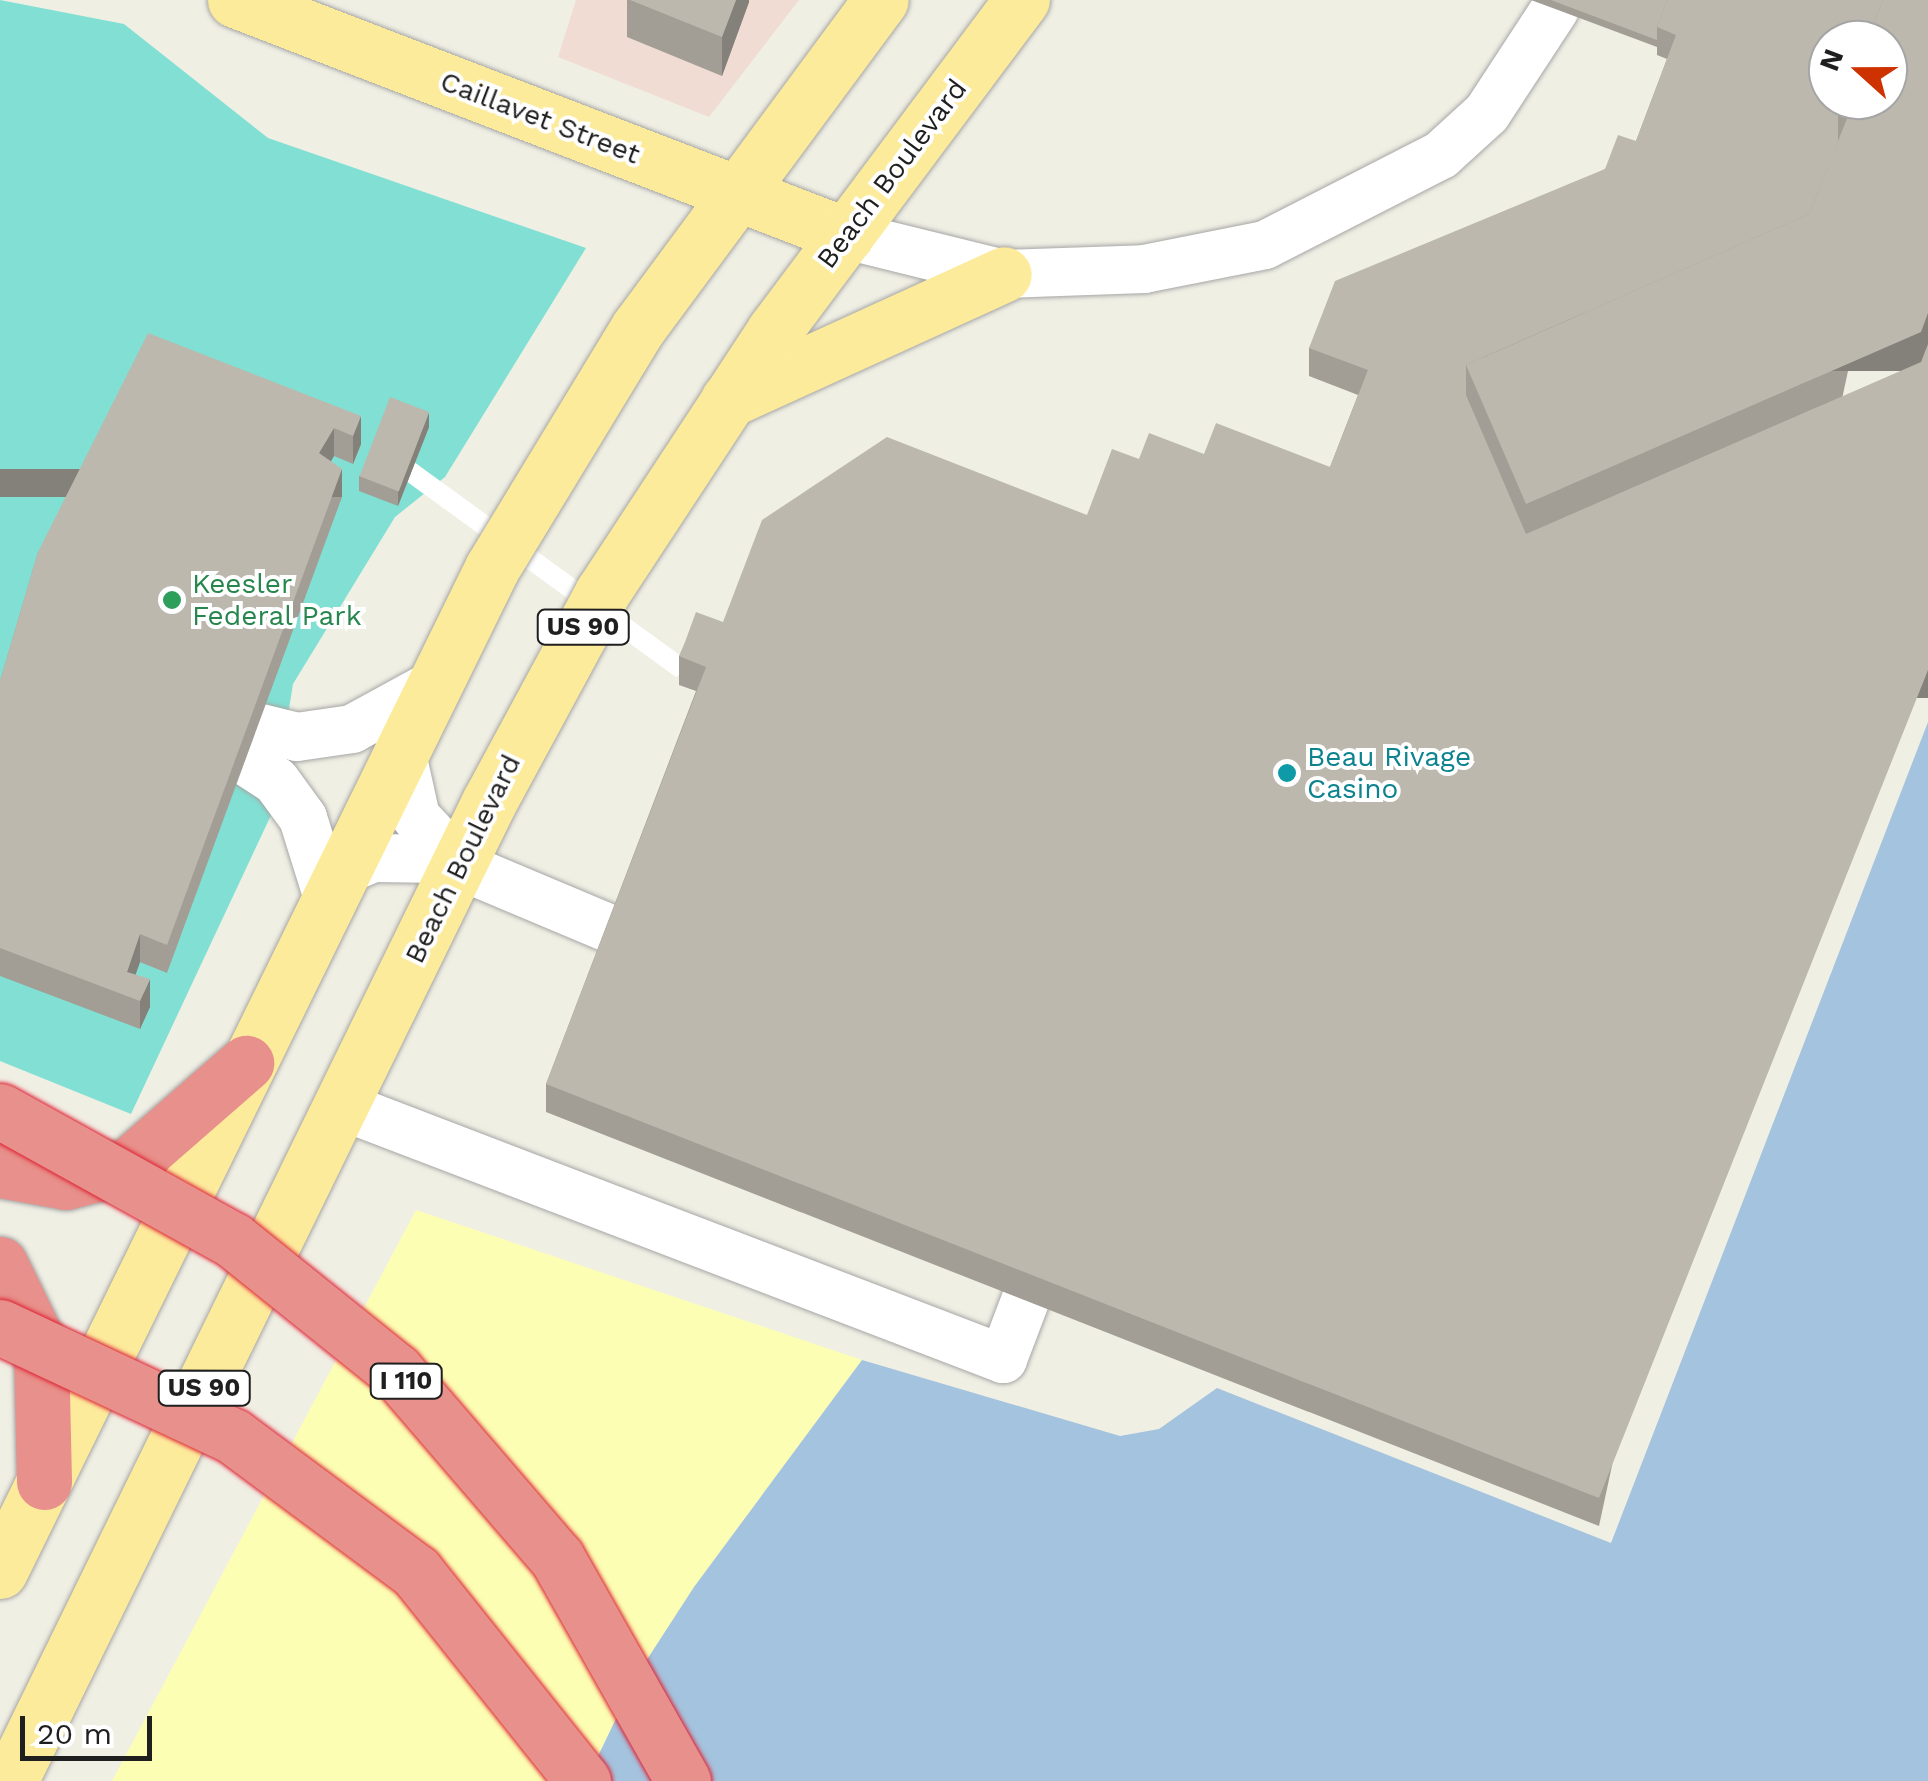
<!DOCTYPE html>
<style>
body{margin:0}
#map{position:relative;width:1928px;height:1781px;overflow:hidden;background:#f0efe4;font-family:"Work Sans",sans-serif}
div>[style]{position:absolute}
.commercial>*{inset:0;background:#f1dcd3}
.sand>*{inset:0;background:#fcffb3}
.pitch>*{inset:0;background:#81e0d3}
.water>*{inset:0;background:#a4c3de}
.pier>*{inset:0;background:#fff;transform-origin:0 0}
.roads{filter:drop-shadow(0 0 2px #a6a6a6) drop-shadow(0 0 2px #a6a6a6)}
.minor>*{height:48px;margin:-24px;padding:0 24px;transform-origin:24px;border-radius:24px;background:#fff}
.major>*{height:55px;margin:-27.5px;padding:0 27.5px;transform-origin:27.5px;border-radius:27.5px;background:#fdeb9c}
.highway>*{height:55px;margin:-27.5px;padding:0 27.5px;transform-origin:27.5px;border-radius:27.5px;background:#e8908b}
.bridges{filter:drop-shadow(0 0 2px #de2134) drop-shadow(0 0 2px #de2134)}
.highway-bridge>*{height:55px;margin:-27.5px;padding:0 27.5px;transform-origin:27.5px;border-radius:27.5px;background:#e8908b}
.wall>*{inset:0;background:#a29e96}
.shaded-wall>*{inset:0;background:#84817a;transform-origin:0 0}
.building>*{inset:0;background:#bcb8ae;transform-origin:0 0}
.dots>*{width:28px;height:28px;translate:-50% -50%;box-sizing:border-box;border:5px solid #fff;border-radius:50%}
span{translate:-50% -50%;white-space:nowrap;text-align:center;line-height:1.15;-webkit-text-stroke:8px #fff;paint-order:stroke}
.shield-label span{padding:2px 8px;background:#fff;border:2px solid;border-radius:8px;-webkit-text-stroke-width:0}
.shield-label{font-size:25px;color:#1f1f1f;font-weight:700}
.street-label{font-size:28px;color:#1f1f1f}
.leisure-label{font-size:28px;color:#27864d}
.left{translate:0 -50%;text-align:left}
.culture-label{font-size:28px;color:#0d838f}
.north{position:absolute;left:1808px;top:20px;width:100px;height:100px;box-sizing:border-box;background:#fff;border:2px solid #a5a5a5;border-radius:50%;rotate:291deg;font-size:28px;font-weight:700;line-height:40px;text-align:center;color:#1f1f1f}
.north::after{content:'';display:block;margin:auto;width:35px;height:45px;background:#cd3200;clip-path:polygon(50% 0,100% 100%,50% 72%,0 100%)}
.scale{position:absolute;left:20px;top:1716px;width:132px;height:45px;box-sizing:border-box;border:5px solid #1f1f1f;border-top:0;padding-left:12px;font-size:30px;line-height:35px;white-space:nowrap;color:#1f1f1f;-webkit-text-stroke:8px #fff;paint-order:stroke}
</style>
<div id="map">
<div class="commercial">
<div style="clip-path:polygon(576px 0,799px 0,709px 117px,558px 57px)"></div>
</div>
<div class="sand">
<div style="clip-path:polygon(416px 1210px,862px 1360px,694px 1587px,637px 1675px,586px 1781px,112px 1781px)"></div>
</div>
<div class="pitch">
<div style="clip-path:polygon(0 0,124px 24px,268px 138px,586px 248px,445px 477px,395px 517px,293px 684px,272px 813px,131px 1114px,0 1061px)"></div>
</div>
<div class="water">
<div style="clip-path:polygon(1928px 722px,1928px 1781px,586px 1781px,637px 1675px,694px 1587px,862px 1360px,1120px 1436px,1159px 1429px,1217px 1388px,1611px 1543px)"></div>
</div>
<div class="pier">
<div style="left:414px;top:462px;width:339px;height:20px;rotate:36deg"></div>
</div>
<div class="roads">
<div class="minor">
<div style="left:846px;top:235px;width:163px;rotate:13.9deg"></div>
<div style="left:1004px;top:274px;width:140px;rotate:-2deg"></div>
<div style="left:1144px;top:269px;width:123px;rotate:-11.2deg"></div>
<div style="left:1265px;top:245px;width:198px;rotate:-27.1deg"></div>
<div style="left:1441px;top:155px;width:62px;rotate:-42.4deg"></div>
<div style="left:1487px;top:113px;width:124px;rotate:-56.8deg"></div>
<div style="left:253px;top:726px;width:45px;rotate:14deg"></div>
<div style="left:297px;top:737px;width:56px;rotate:-8.3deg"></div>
<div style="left:352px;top:729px;width:88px;rotate:-28.6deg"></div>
<div style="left:400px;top:745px;width:74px;rotate:77.5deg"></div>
<div style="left:416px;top:817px;width:64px;rotate:46.9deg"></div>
<div style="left:242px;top:759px;width:40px;rotate:32.9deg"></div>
<div style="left:276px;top:781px;width:46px;rotate:53.9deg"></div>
<div style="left:303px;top:818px;width:81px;rotate:72.7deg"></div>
<div style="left:338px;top:873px;width:38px;rotate:-23deg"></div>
<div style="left:373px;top:858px;width:71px;rotate:0.8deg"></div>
<div style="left:444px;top:859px;width:186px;rotate:22.8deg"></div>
<div style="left:342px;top:1106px;width:708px;rotate:20.94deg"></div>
<div style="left:1003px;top:1359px;width:62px;rotate:-69.2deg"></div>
</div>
<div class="major">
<div style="left:235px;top:0;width:655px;rotate:21.04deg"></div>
<div style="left:728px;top:400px;width:303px;rotate:-24.5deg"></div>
<div style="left:0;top:1571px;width:1117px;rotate:-63.87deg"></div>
<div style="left:492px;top:568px;width:281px;rotate:-58.7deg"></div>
<div style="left:638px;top:328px;width:408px;rotate:-53.5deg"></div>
<div style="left:10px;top:1781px;width:1090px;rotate:-63.93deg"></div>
<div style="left:489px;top:802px;width:238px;rotate:-61.6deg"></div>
<div style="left:602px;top:593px;width:313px;rotate:-56.7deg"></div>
<div style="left:774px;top:331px;width:414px;rotate:-53.2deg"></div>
</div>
<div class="highway">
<div style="left:0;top:1170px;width:67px;rotate:10.3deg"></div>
<div style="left:66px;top:1182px;width:64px;rotate:-14.5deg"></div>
<div style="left:128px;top:1166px;width:157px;rotate:-41.1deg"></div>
<div style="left:0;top:1264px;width:93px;rotate:64deg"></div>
<div style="left:41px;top:1348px;width:134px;rotate:88.7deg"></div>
</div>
</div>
<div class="bridges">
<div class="highway-bridge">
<div style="left:0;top:1111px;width:266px;rotate:29deg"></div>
<div style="left:233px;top:1240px;width:209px;rotate:38.8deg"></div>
<div style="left:396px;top:1371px;width:247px;rotate:49.3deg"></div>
<div style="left:557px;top:1558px;width:256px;rotate:60.5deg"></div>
<div style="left:0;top:1327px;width:257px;rotate:25.1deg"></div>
<div style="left:233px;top:1436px;width:228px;rotate:36.6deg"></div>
<div style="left:416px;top:1572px;width:268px;rotate:51.4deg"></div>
</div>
</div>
<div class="wall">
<div style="clip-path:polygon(627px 0,749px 0,749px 2px,722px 76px,627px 37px)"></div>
<div style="clip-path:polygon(1531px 0,1928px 0,1599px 1526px,546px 1112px,546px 1084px,696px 691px,679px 685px,679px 656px,723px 622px,1087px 515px,1139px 459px,1204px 454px,1330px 467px,1358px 395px,1309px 376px,1309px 348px,1605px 169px,1636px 141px,1667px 59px,1657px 55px,1657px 47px)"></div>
<div style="clip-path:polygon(361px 416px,361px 444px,353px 464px,334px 456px,331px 461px,342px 497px,167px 973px,140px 962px,135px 974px,150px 1007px,140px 1029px,0 976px,0 681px,38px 552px)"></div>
<div style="clip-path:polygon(429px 427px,398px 506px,359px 491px,359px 476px)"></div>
</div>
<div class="shaded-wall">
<div style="clip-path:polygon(736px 0,749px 0,749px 2px,722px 76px,722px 37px)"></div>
<div style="left:1928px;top:313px;width:58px;height:445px;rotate:90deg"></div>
<div style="clip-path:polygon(429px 412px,429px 427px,398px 506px,398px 491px)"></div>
<div style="clip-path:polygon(361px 416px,361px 444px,353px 464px,353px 436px)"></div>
<div style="clip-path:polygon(334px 428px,334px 456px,319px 481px,319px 453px)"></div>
<div style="left:342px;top:469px;width:28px;height:507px;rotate:90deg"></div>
<div style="left:1928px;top:670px;width:28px;height:891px;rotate:90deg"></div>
<div style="clip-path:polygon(140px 934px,140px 962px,128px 997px,127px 972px)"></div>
<div style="clip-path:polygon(150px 979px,150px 1007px,140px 1029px,140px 1001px)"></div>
</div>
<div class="building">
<div style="clip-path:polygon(630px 0,736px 0,722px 37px)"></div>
<div style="clip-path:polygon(1551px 0,1667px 0,1657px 27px,1657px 40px)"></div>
<div style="clip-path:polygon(1667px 0,1883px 0,1867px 40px,1828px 40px,1828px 100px,1843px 100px,1838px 112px,1838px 142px,1809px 214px,1466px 365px,1466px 395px,1526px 534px,1921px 362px,1928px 344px,1928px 670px,1599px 1498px,546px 1084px,706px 667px,679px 656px,685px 642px,696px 612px,723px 622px,762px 520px,887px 437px,1087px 515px,1112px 449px,1139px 459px,1149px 433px,1204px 454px,1216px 423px,1330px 467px,1368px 370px,1309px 348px,1335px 281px,1605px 169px,1618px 135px,1636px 141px,1676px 35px,1657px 27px)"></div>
<div style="clip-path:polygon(1883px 0,1928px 0,1928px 313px,1921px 332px,1526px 504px,1466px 365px,1809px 214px,1848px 116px,1838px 112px,1843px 100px,1888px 100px,1888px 40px,1867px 40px)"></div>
<div style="clip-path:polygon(148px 333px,361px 416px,353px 436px,334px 428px,319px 453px,342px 469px,167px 945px,140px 934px,127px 972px,150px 979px,140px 1001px,0 948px,0 681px,38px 552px)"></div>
<div style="left:390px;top:397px;width:42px;height:85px;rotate:21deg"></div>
</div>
<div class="dots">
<div style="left:172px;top:600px;background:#2e9e5b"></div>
<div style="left:1287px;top:773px;background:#0f9aa8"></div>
</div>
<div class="shield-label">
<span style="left:583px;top:627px">US 90</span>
<span style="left:406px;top:1381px">I 110</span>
<span style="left:204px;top:1388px">US 90</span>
</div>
<div class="street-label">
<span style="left:540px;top:118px;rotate:21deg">Caillavet Street</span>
<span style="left:892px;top:174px;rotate:-53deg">Beach Boulevard</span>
<span style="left:463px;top:859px;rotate:-64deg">Beach Boulevard</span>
</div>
<div class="leisure-label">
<span class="left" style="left:192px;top:600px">Keesler<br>Federal Park</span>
</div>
<div class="culture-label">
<span class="left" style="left:1307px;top:773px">Beau Rivage<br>Casino</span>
</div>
<div class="north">N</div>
<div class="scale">20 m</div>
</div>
